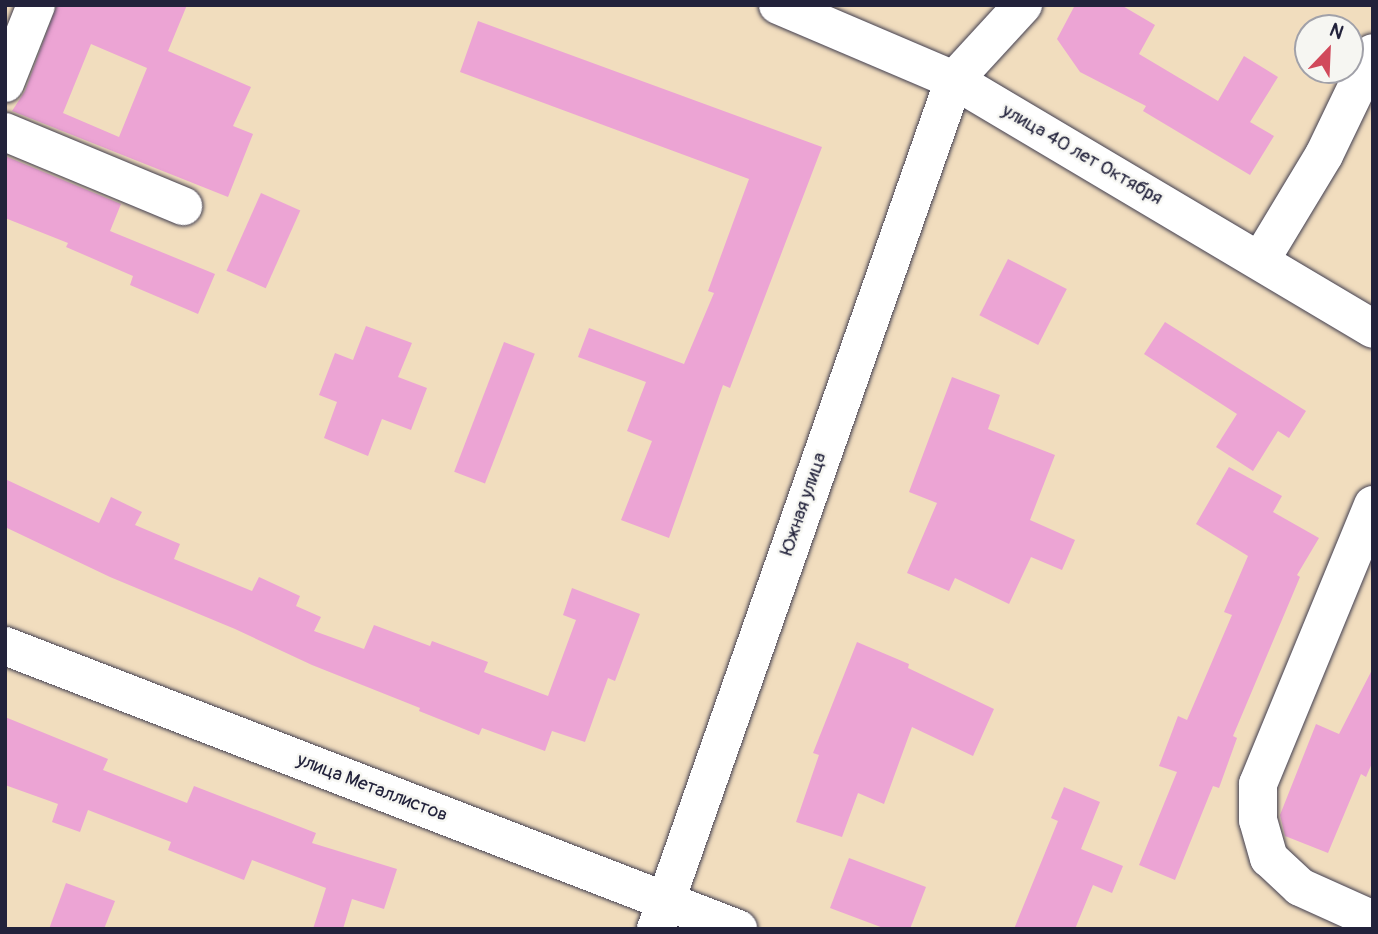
<!DOCTYPE html>
<meta charset="utf-8">
<style>
body{margin:0}
#map{position:relative;width:1378px;height:934px;overflow:hidden;background:#f1ddbe;font-family:Pangolin,sans-serif}
div>[style]{position:absolute}
.building>*{inset:0;background:#eca4d4;transform-origin:0 0}
.roads{filter:drop-shadow(0 0 2px #413e4f) drop-shadow(0 0 2px #413e4f)}
.minor>*{height:38px;margin:-19px;padding:0 19px;transform-origin:19px;border-radius:19px;background:#fff}
span{translate:-50% -50%;white-space:nowrap;text-align:center;line-height:1.15;-webkit-text-stroke:5px #f6f6f2;paint-order:stroke}
.street-label{font-size:19px;color:#22223b}
.frame{position:absolute;inset:0;border:7px solid #22223b;pointer-events:none}
.north{position:absolute;left:1294px;top:14px;width:70px;height:70px;box-sizing:border-box;background:#f6f6f2;border:2px solid #a1a1a9;border-radius:50%;rotate:23deg;font-size:19px;font-weight:700;line-height:28px;text-align:center;color:#22223b}
.north::after{content:'';display:block;margin:auto;width:24px;height:32px;background:#d1495b;clip-path:polygon(50% 0,100% 100%,50% 72%,0 100%)}
</style>
<div id="map">
<div class="building">
<div style="clip-path:polygon(evenodd,57px 5px,187px 5px,168px 51px,251px 87px,233px 126px,253px 134px,228px 197px,12px 111px,25px 91px,57px 5px,91px 44px,147px 68px,119px 137px,63px 113px,91px 44px)"></div>
<div style="clip-path:polygon(1075px 5px,1121px 5px,1155px 25px,1139px 54px,1218px 101px,1244px 56px,1278px 77px,1250px 122px,1274px 136px,1250px 175px,1143px 111px,1146px 106px,1080px 72px,1057px 39px)"></div>
<div style="clip-path:polygon(478px 21px,822px 147px,730px 388px,723px 385px,669px 538px,621px 520px,652px 441px,627px 431px,646px 382px,578px 357px,589px 328px,684px 364px,714px 293px,708px 291px,749px 179px,460px 72px)"></div>
<div style="clip-path:polygon(5px 156px,121px 204px,110px 231px,215px 274px,198px 314px,130px 285px,133px 276px,66px 247px,68px 243px,5px 218px)"></div>
<div style="left:261px;top:193px;width:43px;height:85px;rotate:24deg"></div>
<div style="left:1008px;top:259px;width:66px;height:63px;rotate:27deg"></div>
<div style="clip-path:polygon(1165px 322px,1306px 411px,1289px 438px,1278px 431px,1253px 471px,1216px 447px,1237px 414px,1144px 354px)"></div>
<div style="clip-path:polygon(366px 326px,412px 343px,398px 377px,427px 388px,411px 430px,382px 419px,368px 456px,324px 438px,337px 402px,319px 395px,335px 353px,353px 360px)"></div>
<div style="left:504px;top:342px;width:33px;height:139px;rotate:21deg"></div>
<div style="clip-path:polygon(952px 377px,1000px 395px,988px 429px,1055px 455px,1030px 520px,1075px 540px,1062px 570px,1031px 557px,1009px 604px,955px 578px,949px 591px,907px 573px,937px 503px,909px 492px)"></div>
<div style="clip-path:polygon(1229px 467px,1282px 496px,1273px 512px,1319px 538px,1297px 575px,1300px 577px,1233px 736px,1237px 738px,1219px 788px,1213px 786px,1175px 880px,1139px 865px,1177px 772px,1159px 766px,1178px 716px,1187px 720px,1232px 615px,1224px 612px,1248px 556px,1196px 524px)"></div>
<div style="clip-path:polygon(5px 479px,99px 523px,111px 497px,142px 512px,135px 525px,180px 544px,174px 559px,252px 591px,259px 577px,300px 596px,296px 606px,321px 617px,314px 631px,364px 649px,374px 625px,430px 646px,432px 641px,488px 662px,484px 672px,548px 696px,576px 620px,563px 615px,572px 588px,640px 614px,615px 681px,608px 678px,585px 742px,552px 731px,545px 751px,482px 728px,479px 735px,419px 711px,420px 708px,312px 665px,235px 629px,110px 577px,5px 527px)"></div>
<div style="clip-path:polygon(857px 642px,909px 664px,908px 668px,994px 709px,973px 756px,912px 727px,884px 804px,858px 793px,842px 837px,796px 822px,819px 755px,813px 753px)"></div>
<div style="clip-path:polygon(1373px 668px,1373px 761px,1366px 777px,1361px 774px,1328px 853px,1285px 836px,1280px 815px,1316px 724px,1339px 734px)"></div>
<div style="clip-path:polygon(5px 717px,108px 759px,103px 770px,187px 803px,194px 786px,316px 833px,312px 843px,397px 869px,384px 909px,352px 899px,343px 929px,313px 929px,326px 888px,252px 860px,244px 880px,168px 850px,171px 842px,88px 810px,80px 832px,52px 822px,58px 804px,5px 785px)"></div>
<div style="clip-path:polygon(1064px 787px,1100px 802px,1081px 849px,1123px 866px,1112px 893px,1093px 885px,1075px 929px,1014px 929px,1058px 821px,1051px 818px)"></div>
<div style="clip-path:polygon(849px 858px,926px 887px,910px 929px,886px 929px,830px 908px)"></div>
<div style="clip-path:polygon(66px 883px,115px 901px,104px 929px,49px 929px)"></div>
</div>
<div class="roads">
<div class="minor">
<div style="left:778px;top:5px;width:191px;rotate:23.1deg"></div>
<div style="left:954px;top:80px;width:487px;rotate:30.7deg"></div>
<div style="left:5px;top:83px;width:84px;rotate:-68.3deg"></div>
<div style="left:5px;top:132px;width:193px;rotate:22.6deg"></div>
<div style="left:1260px;top:261px;width:124px;rotate:-58.9deg"></div>
<div style="left:1324px;top:155px;width:113px;rotate:-64.3deg"></div>
<div style="left:1373px;top:505px;width:302px;rotate:112.4deg"></div>
<div style="left:1258px;top:784px;width:36px;rotate:90deg"></div>
<div style="left:1258px;top:820px;width:40px;rotate:74deg"></div>
<div style="left:1269px;top:858px;width:42px;rotate:43.1deg"></div>
<div style="left:1300px;top:887px;width:80px;rotate:24.3deg"></div>
<div style="left:5px;top:646px;width:786px;rotate:21.11deg"></div>
<div style="left:656px;top:929px;width:900px;rotate:-70.66deg"></div>
<div style="left:954px;top:80px;width:102px;rotate:-47.4deg"></div>
</div>
</div>
<div class="street-label">
<span style="left:1082px;top:155px;rotate:30deg">улица 40 лет Октября</span>
<span style="left:804px;top:504px;rotate:-71deg">Южная улица</span>
<span style="left:372px;top:788px;rotate:21deg">улица Металлистов</span>
</div>
<div class="frame"></div>
<div class="north">N</div>
</div>
